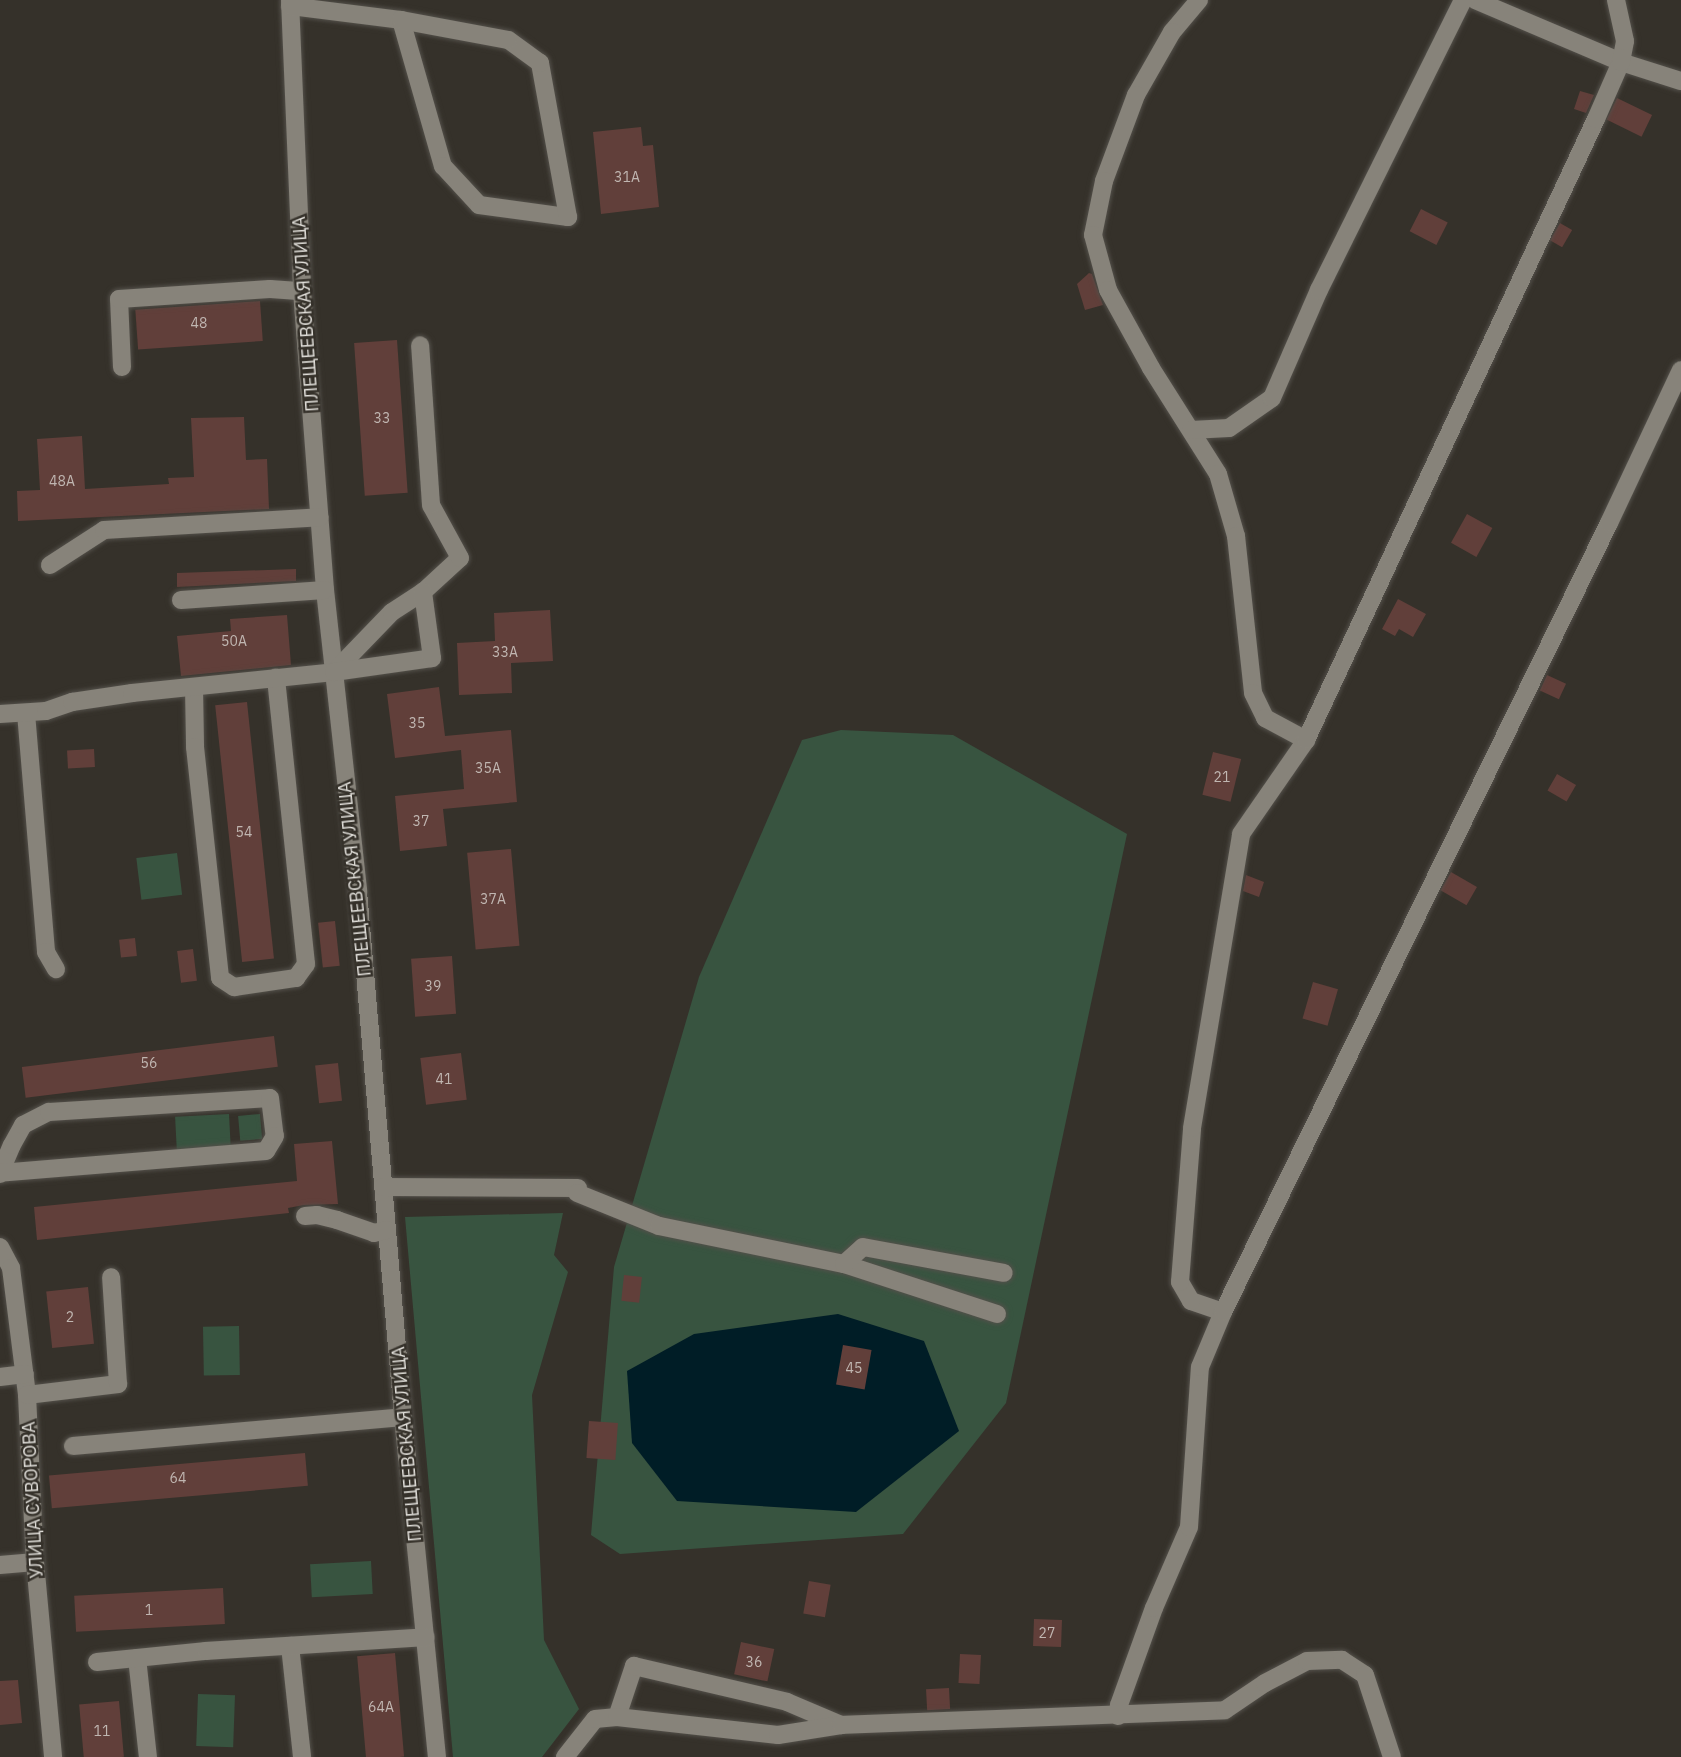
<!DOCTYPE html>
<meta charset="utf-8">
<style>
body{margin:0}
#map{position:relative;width:1681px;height:1757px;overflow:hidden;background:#35312a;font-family:"IBM Plex Sans",sans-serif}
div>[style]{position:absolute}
.green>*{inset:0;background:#385440;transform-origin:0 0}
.water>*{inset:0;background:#001d26}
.building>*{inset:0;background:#613f3a;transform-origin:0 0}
.roads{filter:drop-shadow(0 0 2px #53504a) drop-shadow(0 0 2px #53504a)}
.minor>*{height:18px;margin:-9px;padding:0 9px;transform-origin:9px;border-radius:9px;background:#87837a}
span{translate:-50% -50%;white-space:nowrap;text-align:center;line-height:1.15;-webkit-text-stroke:5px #35312a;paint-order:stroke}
.number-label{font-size:14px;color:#c0b6b1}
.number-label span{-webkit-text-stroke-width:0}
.street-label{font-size:18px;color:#e0ded9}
</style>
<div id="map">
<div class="green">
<div style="clip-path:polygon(841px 730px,953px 735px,1127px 834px,1006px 1403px,903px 1534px,620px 1554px,591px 1535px,614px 1267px,699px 977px,802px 740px)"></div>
<div style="left:177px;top:853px;width:42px;height:41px;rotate:83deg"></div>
<div style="left:229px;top:1114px;width:34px;height:54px;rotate:87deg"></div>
<div style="left:260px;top:1114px;width:25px;height:22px;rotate:85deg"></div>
<div style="clip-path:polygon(563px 1213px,554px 1255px,568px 1272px,532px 1395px,544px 1640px,579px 1709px,542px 1757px,453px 1757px,405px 1217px)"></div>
<div style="left:239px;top:1326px;width:49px;height:36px;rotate:89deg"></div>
<div style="left:371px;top:1561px;width:33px;height:61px;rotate:87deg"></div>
<div style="left:198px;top:1694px;width:37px;height:52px;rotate:2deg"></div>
</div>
<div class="water">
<div style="clip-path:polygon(838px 1314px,924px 1341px,959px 1431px,856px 1512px,677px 1501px,632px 1443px,627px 1371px,694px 1334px)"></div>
</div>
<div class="building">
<div style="clip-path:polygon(1580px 91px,1594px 95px,1586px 113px,1574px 109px)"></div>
<div style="left:1617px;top:98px;width:39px;height:24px;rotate:26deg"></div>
<div style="clip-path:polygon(641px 127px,643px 146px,653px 145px,659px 207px,601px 214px,593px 132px)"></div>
<div style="left:1421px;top:209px;width:30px;height:25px;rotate:27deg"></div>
<div style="left:1560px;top:223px;width:14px;height:20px;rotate:30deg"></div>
<div style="clip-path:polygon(1089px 273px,1092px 274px,1103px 305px,1085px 310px,1077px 284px)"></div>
<div style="left:260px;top:301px;width:40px;height:125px;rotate:86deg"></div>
<div style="left:397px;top:340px;width:153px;height:43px;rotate:86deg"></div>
<div style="clip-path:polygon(244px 417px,246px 460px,267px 459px,269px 509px,18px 521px,17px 491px,40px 490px,37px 439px,82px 436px,85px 489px,169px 484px,168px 478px,194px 477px,191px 418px)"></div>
<div style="left:1467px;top:514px;width:29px;height:33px;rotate:29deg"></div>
<div style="clip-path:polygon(296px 569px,296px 581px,177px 587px,177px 573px)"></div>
<div style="clip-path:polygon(1398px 599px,1426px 614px,1413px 637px,1399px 629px,1395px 636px,1382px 629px)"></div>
<div style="clip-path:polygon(550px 610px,553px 661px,511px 663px,512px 693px,459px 695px,457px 643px,495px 641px,494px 613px)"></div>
<div style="clip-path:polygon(287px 615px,291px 665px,181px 676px,177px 636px,231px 631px,230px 619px)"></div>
<div style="left:1547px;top:675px;width:21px;height:17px;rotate:25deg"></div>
<div style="clip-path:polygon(439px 687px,445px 736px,511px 730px,517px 802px,443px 809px,447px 846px,400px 851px,395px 796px,464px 789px,461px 750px,395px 758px,387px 694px)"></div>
<div style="left:247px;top:702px;width:258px;height:32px;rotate:84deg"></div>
<div style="left:94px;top:749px;width:18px;height:27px;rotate:87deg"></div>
<div style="left:1213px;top:752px;width:29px;height:44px;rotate:14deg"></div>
<div style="left:1557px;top:774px;width:22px;height:19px;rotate:30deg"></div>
<div style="left:511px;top:849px;width:97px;height:44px;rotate:85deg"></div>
<div style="left:1451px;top:872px;width:30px;height:21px;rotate:30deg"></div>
<div style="clip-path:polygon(1246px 875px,1264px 882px,1259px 897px,1243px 891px)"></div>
<div style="left:335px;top:921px;width:45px;height:17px;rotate:84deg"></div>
<div style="left:135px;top:938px;width:18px;height:16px;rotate:84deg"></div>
<div style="left:193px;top:949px;width:32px;height:16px;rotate:83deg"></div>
<div style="left:452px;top:956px;width:58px;height:41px;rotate:86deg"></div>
<div style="left:1313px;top:982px;width:26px;height:38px;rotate:16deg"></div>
<div style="left:274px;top:1036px;width:31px;height:254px;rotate:83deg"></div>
<div style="left:461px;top:1053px;width:47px;height:41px;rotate:83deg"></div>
<div style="left:338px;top:1063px;width:38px;height:23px;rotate:84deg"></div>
<div style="clip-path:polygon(332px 1141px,338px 1204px,304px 1205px,288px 1208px,289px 1213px,37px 1240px,34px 1207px,297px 1181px,294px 1144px)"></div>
<div style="left:624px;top:1275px;width:18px;height:26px;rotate:6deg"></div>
<div style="left:88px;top:1287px;width:57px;height:42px;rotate:84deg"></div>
<div style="left:843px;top:1345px;width:29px;height:40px;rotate:10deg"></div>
<div style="left:589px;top:1421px;width:29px;height:37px;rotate:4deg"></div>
<div style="left:305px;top:1453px;width:33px;height:257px;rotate:85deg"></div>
<div style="left:809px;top:1581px;width:22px;height:33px;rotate:10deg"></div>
<div style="left:223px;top:1588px;width:36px;height:149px;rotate:87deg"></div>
<div style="left:1034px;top:1619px;width:28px;height:27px;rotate:2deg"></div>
<div style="left:741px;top:1642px;width:34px;height:33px;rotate:12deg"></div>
<div style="left:395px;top:1653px;width:104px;height:38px;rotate:85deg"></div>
<div style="left:960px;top:1654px;width:21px;height:29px;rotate:3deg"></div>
<div style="clip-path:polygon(18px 1680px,22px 1723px,0 1725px,0 1681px)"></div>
<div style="left:949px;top:1688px;width:21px;height:23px;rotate:87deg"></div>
<div style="left:119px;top:1701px;width:56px;height:40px;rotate:85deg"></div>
</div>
<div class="roads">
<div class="minor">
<div style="left:290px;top:0;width:291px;rotate:87.6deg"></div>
<div style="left:302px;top:291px;width:300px;rotate:85.6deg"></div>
<div style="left:325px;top:590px;width:303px;rotate:83.7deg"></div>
<div style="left:358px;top:891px;width:528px;rotate:85.11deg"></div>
<div style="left:403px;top:1417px;width:342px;rotate:84.3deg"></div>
<div style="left:1199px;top:0;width:42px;rotate:130.2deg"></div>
<div style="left:1172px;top:32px;width:73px;rotate:119.7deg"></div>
<div style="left:1136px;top:95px;width:92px;rotate:110.4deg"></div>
<div style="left:1104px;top:181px;width:55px;rotate:101.5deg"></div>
<div style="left:1093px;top:235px;width:57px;rotate:74.7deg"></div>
<div style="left:1108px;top:290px;width:89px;rotate:61.1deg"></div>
<div style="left:1151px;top:368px;width:125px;rotate:57.7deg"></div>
<div style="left:1218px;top:474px;width:65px;rotate:73.8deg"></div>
<div style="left:1236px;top:536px;width:158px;rotate:83.8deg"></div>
<div style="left:1253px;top:693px;width:28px;rotate:64deg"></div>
<div style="left:1265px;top:718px;width:47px;rotate:28.2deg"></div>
<div style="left:1475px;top:0;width:159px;rotate:23deg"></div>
<div style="left:1621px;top:62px;width:63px;rotate:17.6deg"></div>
<div style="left:290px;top:6px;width:112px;rotate:7.2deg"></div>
<div style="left:401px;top:20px;width:152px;rotate:74deg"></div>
<div style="left:443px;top:166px;width:53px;rotate:47.3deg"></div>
<div style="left:479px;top:205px;width:90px;rotate:7.7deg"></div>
<div style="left:568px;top:217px;width:157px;rotate:-100.3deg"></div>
<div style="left:540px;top:63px;width:39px;rotate:-144deg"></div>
<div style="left:508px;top:40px;width:109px;rotate:-169.4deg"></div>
<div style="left:122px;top:367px;width:68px;rotate:-92.5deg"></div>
<div style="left:119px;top:299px;width:151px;rotate:-3.8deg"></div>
<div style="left:270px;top:289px;width:32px;rotate:4deg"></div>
<div style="left:1191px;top:430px;width:38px;rotate:-3deg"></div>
<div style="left:1229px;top:428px;width:52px;rotate:-34.9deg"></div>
<div style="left:1272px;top:398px;width:118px;rotate:-66.5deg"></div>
<div style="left:1319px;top:290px;width:324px;rotate:-63.6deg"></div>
<div style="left:50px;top:565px;width:64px;rotate:-32.9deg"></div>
<div style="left:104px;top:530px;width:216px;rotate:-3.4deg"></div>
<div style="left:181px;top:600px;width:144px;rotate:-4deg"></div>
<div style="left:334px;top:672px;width:83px;rotate:-46deg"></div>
<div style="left:392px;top:612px;width:37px;rotate:-33deg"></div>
<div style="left:423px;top:592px;width:50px;rotate:-42.6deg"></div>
<div style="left:460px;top:558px;width:60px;rotate:-118.7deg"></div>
<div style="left:431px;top:505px;width:160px;rotate:-93.9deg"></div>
<div style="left:194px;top:687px;width:60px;rotate:89deg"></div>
<div style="left:195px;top:747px;width:232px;rotate:83.8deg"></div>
<div style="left:220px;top:978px;width:17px;rotate:33deg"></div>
<div style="left:234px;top:987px;width:63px;rotate:-8.3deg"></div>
<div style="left:296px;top:978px;width:17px;rotate:-54deg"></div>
<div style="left:306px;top:964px;width:288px;rotate:-96deg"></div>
<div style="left:26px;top:713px;width:240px;rotate:85.2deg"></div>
<div style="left:46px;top:952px;width:20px;rotate:60deg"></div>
<div style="left:0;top:714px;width:46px;rotate:-3.7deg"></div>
<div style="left:46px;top:711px;width:28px;rotate:-19deg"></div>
<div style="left:72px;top:702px;width:61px;rotate:-8.5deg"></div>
<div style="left:132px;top:693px;width:203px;rotate:-5.9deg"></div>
<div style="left:334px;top:672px;width:99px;rotate:-8.1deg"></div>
<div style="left:432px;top:658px;width:67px;rotate:-97.8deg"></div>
<div style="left:0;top:1174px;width:1px;rotate:-90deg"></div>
<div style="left:0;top:1173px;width:30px;rotate:-67deg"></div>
<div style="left:12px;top:1145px;width:23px;rotate:-61deg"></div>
<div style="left:23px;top:1125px;width:29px;rotate:-27deg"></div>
<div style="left:49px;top:1112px;width:221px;rotate:-3.6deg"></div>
<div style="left:270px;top:1098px;width:38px;rotate:83deg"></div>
<div style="left:275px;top:1136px;width:17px;rotate:121deg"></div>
<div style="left:266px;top:1151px;width:267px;rotate:175.3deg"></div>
<div style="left:383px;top:1187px;width:195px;rotate:0.3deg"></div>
<div style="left:577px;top:1193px;width:88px;rotate:21.9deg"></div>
<div style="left:659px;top:1226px;width:189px;rotate:11.6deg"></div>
<div style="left:844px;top:1264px;width:161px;rotate:18.1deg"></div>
<div style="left:305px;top:1216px;width:12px;rotate:-5deg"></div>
<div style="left:317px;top:1215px;width:21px;rotate:14deg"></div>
<div style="left:337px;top:1220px;width:39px;rotate:19deg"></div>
<div style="left:374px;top:1233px;width:13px;rotate:-13deg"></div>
<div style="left:0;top:1247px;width:24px;rotate:62deg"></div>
<div style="left:11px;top:1268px;width:128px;rotate:82.8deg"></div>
<div style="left:27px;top:1395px;width:167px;rotate:87.3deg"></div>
<div style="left:35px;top:1562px;width:196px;rotate:84.7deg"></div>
<div style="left:844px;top:1264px;width:25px;rotate:-42deg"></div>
<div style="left:863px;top:1247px;width:143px;rotate:10.4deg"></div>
<div style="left:1223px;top:1312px;width:34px;rotate:-161deg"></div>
<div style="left:1191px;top:1301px;width:22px;rotate:-120deg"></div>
<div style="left:1180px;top:1282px;width:154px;rotate:-85.5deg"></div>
<div style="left:1192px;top:1128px;width:298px;rotate:-80.5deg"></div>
<div style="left:1241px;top:834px;width:114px;rotate:-55.3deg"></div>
<div style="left:1306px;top:740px;width:685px;rotate:-64.97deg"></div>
<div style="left:1596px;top:119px;width:62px;rotate:-66.3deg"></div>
<div style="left:1621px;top:62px;width:21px;rotate:-79deg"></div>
<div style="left:1625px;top:41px;width:42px;rotate:-102.4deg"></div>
<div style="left:0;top:1377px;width:25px;rotate:-7deg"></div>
<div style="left:27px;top:1395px;width:92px;rotate:-6.9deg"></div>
<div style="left:118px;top:1384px;width:107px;rotate:-93.7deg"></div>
<div style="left:73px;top:1446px;width:331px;rotate:-5deg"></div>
<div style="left:0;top:1565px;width:35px;rotate:-5deg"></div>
<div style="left:290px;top:1646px;width:112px;rotate:83.8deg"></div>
<div style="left:137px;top:1658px;width:100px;rotate:83.7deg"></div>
<div style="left:97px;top:1662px;width:110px;rotate:-5.8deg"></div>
<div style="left:206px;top:1651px;width:220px;rotate:-3.6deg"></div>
<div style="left:1118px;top:1716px;width:11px;rotate:-85deg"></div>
<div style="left:1119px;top:1705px;width:103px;rotate:-70.2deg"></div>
<div style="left:1154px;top:1608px;width:88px;rotate:-66.6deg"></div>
<div style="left:1189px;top:1527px;width:160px;rotate:-86.1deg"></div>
<div style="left:1200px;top:1367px;width:60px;rotate:-67.3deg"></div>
<div style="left:1223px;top:1312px;width:878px;rotate:-63.93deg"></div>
<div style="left:1609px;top:523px;width:169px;rotate:-64.8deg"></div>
<div style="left:617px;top:1717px;width:54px;rotate:-71.6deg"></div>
<div style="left:634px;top:1666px;width:157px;rotate:13.2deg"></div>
<div style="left:787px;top:1702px;width:59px;rotate:23.1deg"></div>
<div style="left:565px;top:1757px;width:48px;rotate:-51.7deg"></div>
<div style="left:595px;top:1719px;width:22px;rotate:-5deg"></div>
<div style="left:617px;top:1717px;width:162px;rotate:6.4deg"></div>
<div style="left:778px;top:1735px;width:64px;rotate:-9deg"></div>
<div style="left:841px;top:1725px;width:384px;rotate:-2.2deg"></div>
<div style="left:1225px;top:1710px;width:48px;rotate:-34deg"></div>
<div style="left:1265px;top:1683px;width:47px;rotate:-27.6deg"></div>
<div style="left:1307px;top:1661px;width:35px;rotate:-2deg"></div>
<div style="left:1342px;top:1660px;width:27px;rotate:33deg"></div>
<div style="left:1365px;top:1675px;width:86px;rotate:71.8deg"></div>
</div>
</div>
<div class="number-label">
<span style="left:627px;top:177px">31А</span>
<span style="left:199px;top:323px">48</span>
<span style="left:382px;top:418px">33</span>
<span style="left:62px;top:481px">48А</span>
<span style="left:234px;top:641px">50А</span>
<span style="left:505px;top:652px">33А</span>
<span style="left:417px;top:723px">35</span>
<span style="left:488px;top:768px">35А</span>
<span style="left:1222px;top:777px">21</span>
<span style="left:421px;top:821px">37</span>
<span style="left:244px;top:832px">54</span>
<span style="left:493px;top:899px">37А</span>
<span style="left:433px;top:986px">39</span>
<span style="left:149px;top:1063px">56</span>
<span style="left:444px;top:1079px">41</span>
<span style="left:70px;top:1317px">2</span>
<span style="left:854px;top:1368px">45</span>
<span style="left:178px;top:1478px">64</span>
<span style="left:149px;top:1610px">1</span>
<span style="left:1047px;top:1633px">27</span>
<span style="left:754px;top:1662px">36</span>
<span style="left:381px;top:1707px">64А</span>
<span style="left:102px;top:1731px">11</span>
</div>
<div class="street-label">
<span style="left:306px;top:314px;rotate:-94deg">ПЛЕЩЕЕВСКАЯ УЛИЦА</span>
<span style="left:355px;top:879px;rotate:-96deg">ПЛЕЩЕЕВСКАЯ УЛИЦА</span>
<span style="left:407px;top:1444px;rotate:-95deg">ПЛЕЩЕЕВСКАЯ УЛИЦА</span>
<span style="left:33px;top:1500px;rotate:-93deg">УЛИЦА СУВОРОВА</span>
</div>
</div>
